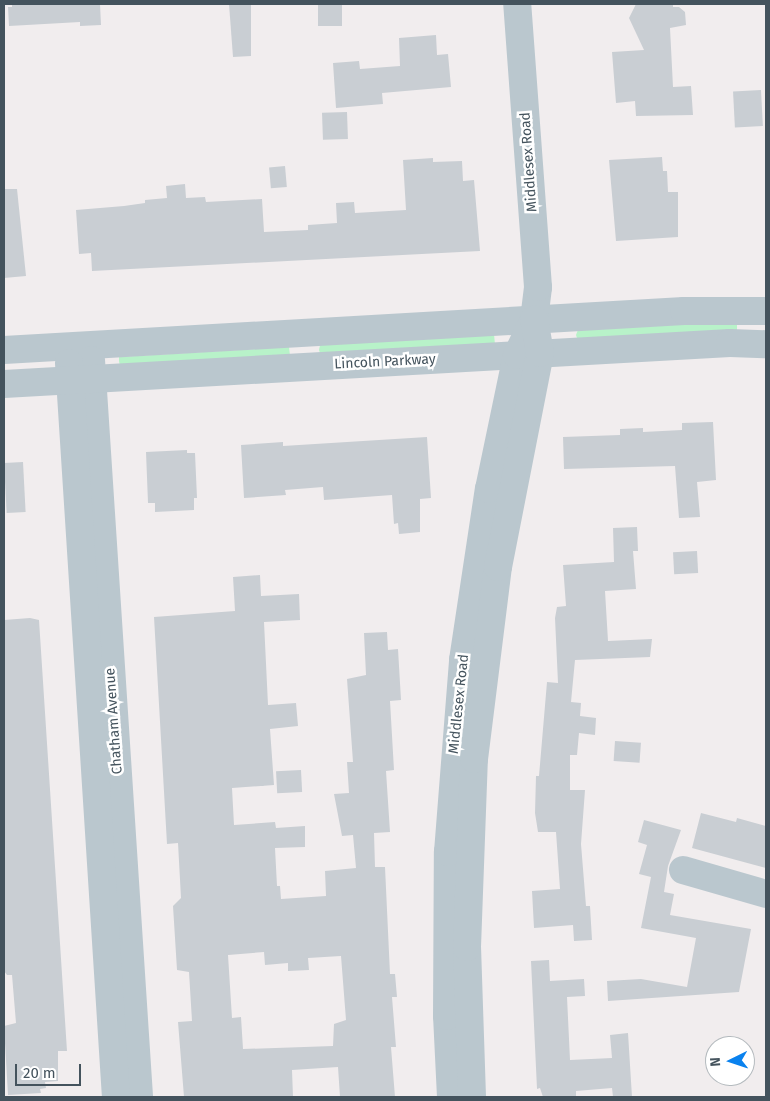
<!DOCTYPE html>
<style>
body{margin:0}
#map{position:relative;width:770px;height:1101px;overflow:hidden;background:#f1edee;font-family:"Fira Sans",sans-serif}
div>[style]{position:absolute}
.green>*{inset:0;background:#b8f2c9}
.building>*{inset:0;background:#c9ced3;transform-origin:0 0}
.minor>*{height:28px;margin:-14px;padding:0 14px;transform-origin:14px;border-radius:14px;background:#bac7ce}
span{translate:-50% -50%;white-space:nowrap;text-align:center;line-height:1.15;-webkit-text-stroke:5px #fff;paint-order:stroke}
.street-label{font-size:14px;color:#44535d}
.frame{position:absolute;inset:0;border:5px solid #44535d;pointer-events:none}
.north{position:absolute;left:705px;top:1036px;width:50px;height:50px;box-sizing:border-box;background:#fff;border:1px solid #b4babe;border-radius:50%;rotate:266deg;font-size:14px;font-weight:700;line-height:20px;text-align:center;color:#44535d}
.north::after{content:'';display:block;margin:auto;width:18px;height:22px;background:#0a82ee;clip-path:polygon(50% 0,100% 100%,50% 72%,0 100%)}
.scale{position:absolute;left:15px;top:1064px;width:66px;height:22px;box-sizing:border-box;border:2px solid #44535d;border-top:0;padding-left:6px;font-size:15px;line-height:18px;white-space:nowrap;color:#44535d;-webkit-text-stroke:4px #fff;paint-order:stroke}
</style>
<div id="map">
<div class="green">
<div style="clip-path:polygon(737px 322px,737px 331px,578px 341px,576px 335px,579px 327px)"></div>
<div style="clip-path:polygon(494px 334px,495px 345px,321px 356px,319px 350px,320px 345px)"></div>
<div style="clip-path:polygon(289px 347px,290px 356px,120px 366px,119px 361px,119px 357px)"></div>
</div>
<div class="building">
<div style="clip-path:polygon(12px 4px,100px 4px,101px 25px,80px 26px,80px 22px,9px 26px,8px 7px,12px 7px)"></div>
<div style="clip-path:polygon(229px 4px,251px 4px,251px 56px,233px 57px)"></div>
<div style="left:318px;top:4px;width:24px;height:22px"></div>
<div style="clip-path:polygon(636px 4px,673px 4px,673px 7px,679px 7px,685px 12px,686px 25px,670px 28px,673px 87px,691px 86px,693px 115px,636px 116px,635px 101px,616px 103px,612px 52px,644px 50px,629px 18px)"></div>
<div style="clip-path:polygon(436px 35px,437px 55px,448px 54px,451px 87px,382px 93px,383px 104px,336px 108px,333px 63px,359px 61px,360px 69px,400px 66px,399px 38px)"></div>
<div style="left:761px;top:90px;width:36px;height:28px;rotate:87deg"></div>
<div style="left:347px;top:112px;width:27px;height:25px;rotate:88deg"></div>
<div style="clip-path:polygon(662px 157px,663px 171px,667px 171px,668px 192px,678px 192px,678px 237px,616px 241px,609px 160px)"></div>
<div style="clip-path:polygon(433px 158px,433px 162px,462px 161px,463px 181px,474px 180px,480px 251px,92px 271px,91px 253px,79px 254px,76px 210px,124px 206px,145px 203px,145px 200px,167px 198px,166px 186px,185px 184px,186px 198px,205px 197px,206px 202px,262px 199px,264px 232px,308px 230px,308px 225px,337px 223px,336px 203px,354px 202px,355px 213px,406px 210px,403px 160px)"></div>
<div style="left:285px;top:166px;width:21px;height:16px;rotate:85deg"></div>
<div style="clip-path:polygon(4px 189px,17px 189px,26px 276px,4px 278px)"></div>
<div style="clip-path:polygon(713px 422px,716px 480px,697px 482px,700px 517px,679px 518px,675px 466px,564px 469px,563px 437px,620px 435px,620px 429px,643px 428px,643px 432px,682px 430px,682px 423px)"></div>
<div style="clip-path:polygon(427px 437px,431px 498px,420px 499px,420px 532px,399px 534px,398px 523px,394px 524px,392px 495px,324px 500px,323px 487px,285px 490px,286px 495px,244px 498px,241px 445px,283px 442px,283px 446px)"></div>
<div style="clip-path:polygon(187px 450px,187px 453px,195px 453px,197px 498px,194px 498px,194px 510px,155px 512px,155px 503px,148px 503px,146px 452px)"></div>
<div style="left:23px;top:462px;width:50px;height:19px;rotate:87deg"></div>
<div style="clip-path:polygon(637px 527px,638px 551px,633px 551px,636px 589px,605px 591px,608px 641px,652px 639px,650px 657px,575px 660px,571px 702px,581px 703px,580px 716px,596px 718px,595px 735px,579px 733px,577px 755px,570px 755px,570px 790px,585px 790px,581px 844px,586px 906px,590px 906px,592px 940px,574px 941px,573px 925px,534px 928px,532px 891px,560px 889px,556px 832px,538px 832px,535px 813px,536px 776px,539px 776px,547px 682px,558px 683px,555px 618px,557px 607px,566px 606px,563px 565px,614px 562px,613px 528px)"></div>
<div style="left:697px;top:551px;width:22px;height:24px;rotate:87deg"></div>
<div style="clip-path:polygon(evenodd,260px 575px,261px 596px,299px 594px,300px 620px,264px 622px,268px 705px,296px 703px,298px 726px,270px 729px,274px 785px,232px 788px,234px 825px,275px 822px,276px 828px,305px 826px,305px 847px,275px 848px,277px 886px,280px 886px,281px 899px,326px 896px,325px 871px,356px 868px,353px 835px,342px 836px,334px 794px,349px 793px,347px 762px,353px 762px,347px 679px,366px 675px,364px 633px,387px 632px,388px 650px,398px 649px,401px 700px,390px 701px,394px 770px,386px 771px,390px 832px,374px 833px,375px 867px,385px 867px,390px 974px,395px 974px,397px 997px,392px 997px,396px 1047px,391px 1047px,395px 1097px,340px 1097px,338px 1067px,292px 1070px,293px 1097px,184px 1097px,178px 1022px,192px 1021px,189px 972px,177px 970px,173px 906px,181px 898px,178px 843px,167px 844px,154px 617px,235px 611px,233px 577px,260px 575px,264px 952px,265px 965px,288px 963px,288px 971px,309px 970px,308px 958px,341px 956px,346px 1020px,334px 1024px,333px 1046px,243px 1049px,241px 1017px,232px 1018px,228px 955px,264px 952px)"></div>
<div style="clip-path:polygon(30px 618px,39px 620px,67px 1051px,58px 1051px,58px 1081px,45px 1082px,46px 1088px,40px 1089px,41px 1093px,8px 1095px,4px 1026px,16px 1023px,12px 975px,7px 975px,4px 971px,4px 620px)"></div>
<div style="left:615px;top:741px;width:26px;height:20px;rotate:4deg"></div>
<div style="left:301px;top:770px;width:22px;height:25px;rotate:87deg"></div>
<div style="clip-path:polygon(701px 813px,736px 822px,737px 818px,766px 826px,766px 868px,692px 848px)"></div>
<div style="clip-path:polygon(644px 820px,681px 830px,668px 866px,664px 892px,674px 894px,670px 915px,751px 929px,739px 992px,608px 1001px,607px 981px,641px 979px,687px 987px,696px 938px,641px 928px,651px 877px,639px 874px,647px 845px,638px 842px)"></div>
<div style="clip-path:polygon(549px 960px,550px 981px,584px 979px,585px 996px,567px 997px,570px 1060px,612px 1058px,610px 1035px,628px 1033px,632px 1097px,613px 1097px,612px 1088px,576px 1091px,576px 1097px,543px 1097px,540px 1088px,537px 1089px,531px 961px)"></div>
</div>
<div class="minor">
<div style="left:4px;top:350px;width:681px;rotate:-3.28deg"></div>
<div style="left:684px;top:311px;width:82px"></div>
<div style="left:91px;top:360px;width:739px;rotate:86.27deg"></div>
<div style="left:69px;top:363px;width:736px;rotate:86.34deg"></div>
<div style="left:4px;top:384px;width:727px;rotate:-3.23deg"></div>
<div style="left:730px;top:343px;width:36px;rotate:2deg"></div>
<div style="left:683px;top:870px;width:86px;rotate:16.1deg"></div>
<div style="left:451px;top:1097px;width:81px;rotate:-92.8deg"></div>
<div style="left:447px;top:1016px;width:164px;rotate:-89.7deg"></div>
<div style="left:448px;top:852px;width:193px;rotate:-85.5deg"></div>
<div style="left:463px;top:660px;width:173px;rotate:-81.4deg"></div>
<div style="left:489px;top:489px;width:137px;rotate:-78.2deg"></div>
<div style="left:517px;top:355px;width:39px;rotate:-64deg"></div>
<div style="left:534px;top:320px;width:33px;rotate:-83deg"></div>
<div style="left:538px;top:287px;width:284px;rotate:-94.2deg"></div>
<div style="left:472px;top:1097px;width:150px;rotate:-91.9deg"></div>
<div style="left:467px;top:947px;width:188px;rotate:-87.9deg"></div>
<div style="left:474px;top:759px;width:193px;rotate:-82.9deg"></div>
<div style="left:498px;top:567px;width:218px;rotate:-78.9deg"></div>
<div style="left:540px;top:353px;width:34px;rotate:-100deg"></div>
</div>
<div class="street-label">
<span style="left:529px;top:162px;rotate:-94deg">Middlesex Road</span>
<span style="left:385px;top:362px;rotate:-3deg">Lincoln Parkway</span>
<span style="left:459px;top:704px;rotate:-84deg">Middlesex Road</span>
<span style="left:114px;top:721px;rotate:-94deg">Chatham Avenue</span>
</div>
<div class="frame"></div>
<div class="north">N</div>
<div class="scale">20 m</div>
</div>
